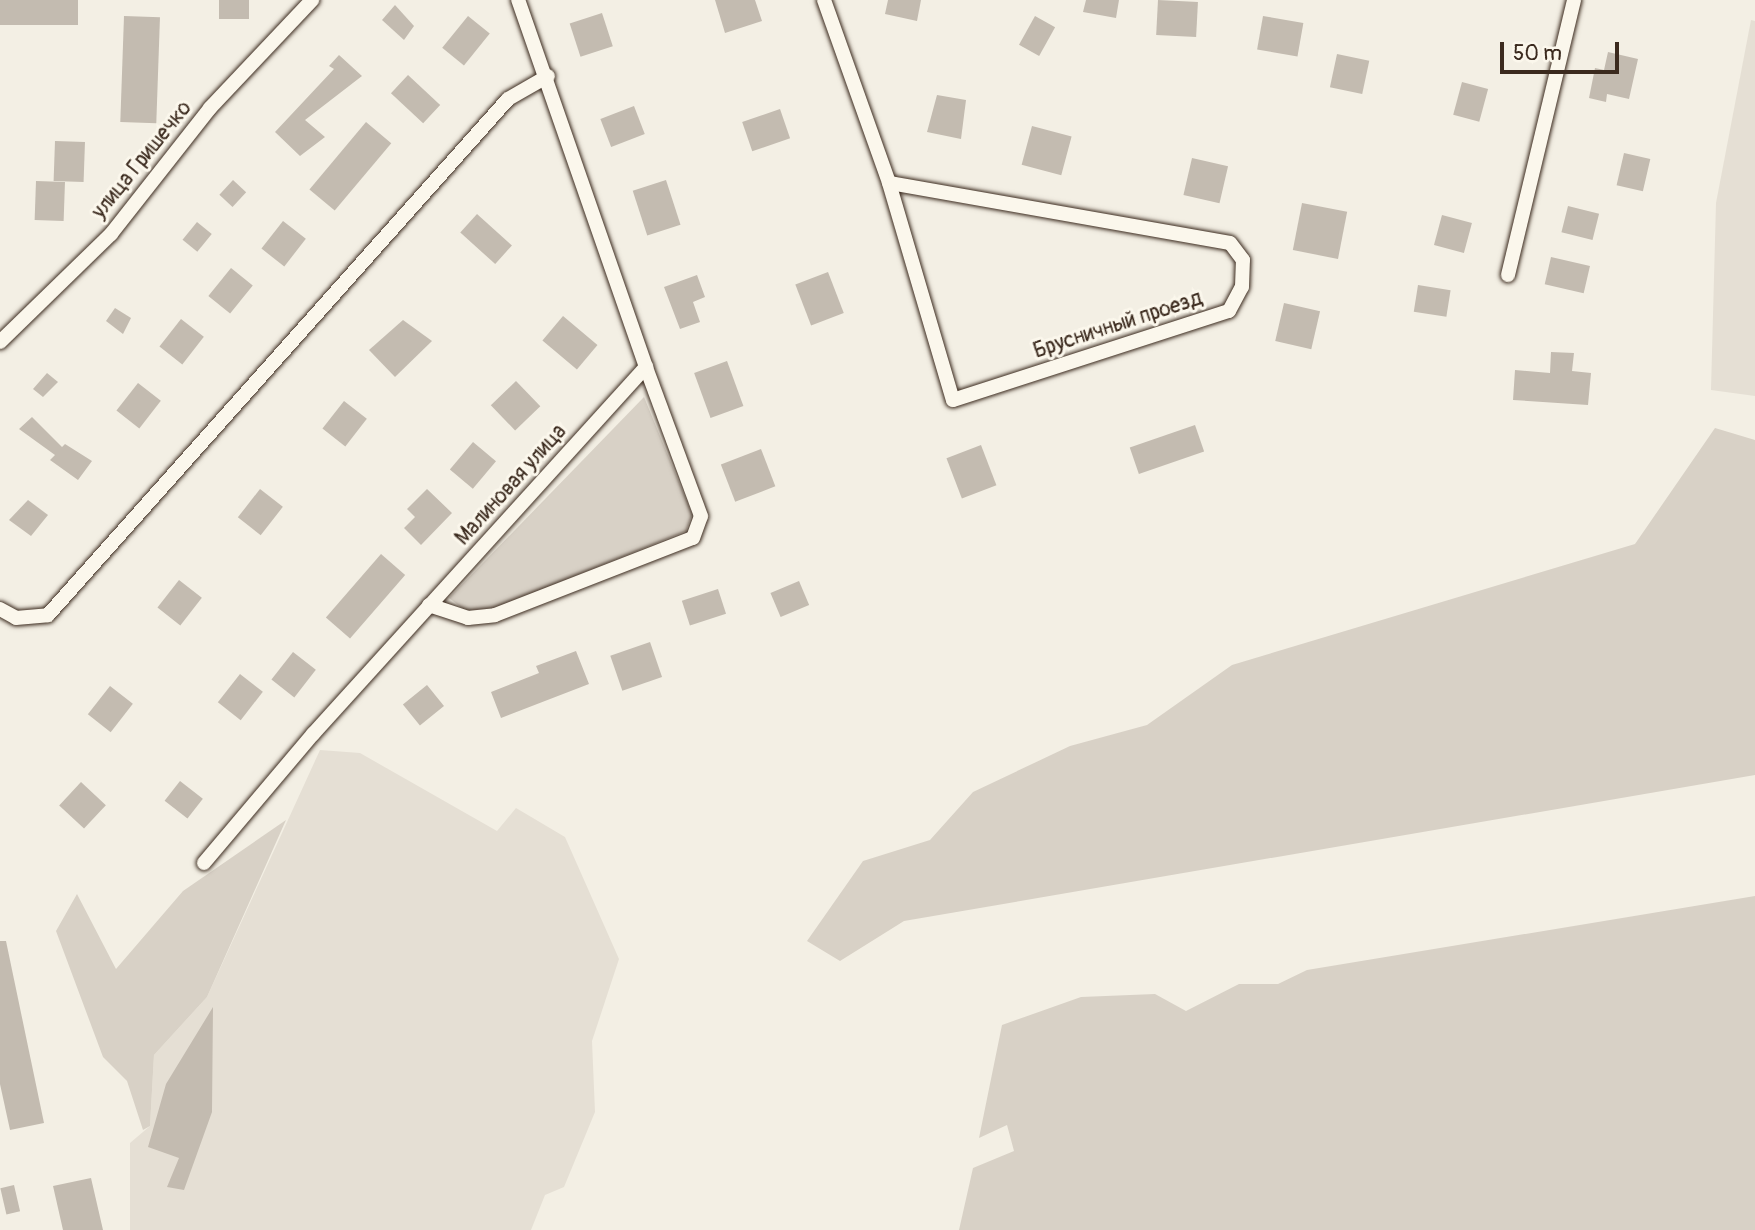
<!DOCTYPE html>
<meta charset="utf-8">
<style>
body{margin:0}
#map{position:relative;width:1755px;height:1230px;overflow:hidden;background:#f3efe4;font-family:Pangolin,sans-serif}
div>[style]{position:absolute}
.built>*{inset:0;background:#e5dfd4}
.green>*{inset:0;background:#d8d1c6}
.building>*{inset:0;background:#c3bbb0;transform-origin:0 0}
.roads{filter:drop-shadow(0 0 2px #3b2a1e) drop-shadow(0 0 2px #3b2a1e)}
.street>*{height:14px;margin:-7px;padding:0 7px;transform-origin:7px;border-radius:7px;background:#fbf7ec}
span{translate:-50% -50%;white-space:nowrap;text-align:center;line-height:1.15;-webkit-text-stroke:6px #fbf7ec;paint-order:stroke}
.street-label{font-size:21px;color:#3b2a1e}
.scale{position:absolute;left:1500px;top:42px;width:119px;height:32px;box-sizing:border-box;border:4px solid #3b2a1e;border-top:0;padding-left:9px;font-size:21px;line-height:24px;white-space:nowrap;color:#3b2a1e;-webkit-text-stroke:5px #fbf7ec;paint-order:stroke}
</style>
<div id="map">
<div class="built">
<div style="clip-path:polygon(1751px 20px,1755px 21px,1755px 396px,1711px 390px,1716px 203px)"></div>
<div style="clip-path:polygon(320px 750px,360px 753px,497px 831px,516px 808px,565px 837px,619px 959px,592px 1041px,595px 1112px,564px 1187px,545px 1195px,531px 1230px,130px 1230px,130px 1143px,150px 1126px,154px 1055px,207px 997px)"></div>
</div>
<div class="green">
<div style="clip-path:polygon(644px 397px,692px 514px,686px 531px,498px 607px,466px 611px,449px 598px)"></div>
<div style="clip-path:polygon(1715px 428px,1755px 440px,1755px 775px,904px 921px,840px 961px,807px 941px,863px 861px,930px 840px,973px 792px,1070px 746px,1147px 725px,1232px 665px,1635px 544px)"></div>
<div style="clip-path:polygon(286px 820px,207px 997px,154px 1055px,150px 1126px,143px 1130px,127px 1081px,103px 1057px,56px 931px,77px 894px,116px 969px,183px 891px)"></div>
<div style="clip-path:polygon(1755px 896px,1755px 1230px,959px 1230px,973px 1168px,1014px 1151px,1007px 1125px,979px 1138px,1002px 1025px,1081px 997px,1155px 994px,1186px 1011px,1239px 984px,1278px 984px,1307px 970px)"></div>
</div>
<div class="building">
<div style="left:0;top:0;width:78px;height:25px"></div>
<div style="left:219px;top:0;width:30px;height:19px"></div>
<div style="clip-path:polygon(715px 0,755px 0,762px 21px,725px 33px)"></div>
<div style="clip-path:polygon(888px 0,921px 0,917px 21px,885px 14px)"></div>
<div style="clip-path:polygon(1086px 0,1119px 0,1116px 18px,1083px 12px)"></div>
<div style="left:1158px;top:0;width:40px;height:35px;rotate:3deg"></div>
<div style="clip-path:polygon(395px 5px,414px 26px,404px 40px,382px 20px)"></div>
<div style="left:602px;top:13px;width:35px;height:34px;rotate:72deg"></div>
<div style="left:124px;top:16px;width:36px;height:106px;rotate:2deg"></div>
<div style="left:468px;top:16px;width:28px;height:41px;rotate:39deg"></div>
<div style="left:1035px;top:16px;width:23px;height:33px;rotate:29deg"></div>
<div style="left:1263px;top:16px;width:41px;height:34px;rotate:10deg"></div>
<div style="clip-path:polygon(1608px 52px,1638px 59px,1629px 99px,1607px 94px,1606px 102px,1589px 98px,1595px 68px,1604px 70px)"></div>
<div style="left:1337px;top:54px;width:33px;height:34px;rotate:12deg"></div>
<div style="clip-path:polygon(339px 55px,362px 76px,305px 120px,325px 137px,300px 156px,275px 132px,334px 69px,329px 66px)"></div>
<div style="left:408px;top:75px;width:44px;height:25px;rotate:43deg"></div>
<div style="left:1462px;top:82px;width:27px;height:34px;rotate:15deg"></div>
<div style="clip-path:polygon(937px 95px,966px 100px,961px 139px,927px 132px)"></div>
<div style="left:634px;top:106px;width:30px;height:36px;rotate:69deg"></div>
<div style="left:780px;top:109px;width:31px;height:40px;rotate:71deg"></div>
<div style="left:366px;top:122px;width:33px;height:88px;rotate:40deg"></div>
<div style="left:1032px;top:126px;width:41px;height:40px;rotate:15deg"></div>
<div style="left:55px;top:141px;width:30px;height:40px;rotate:2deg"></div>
<div style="left:1624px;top:153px;width:27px;height:33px;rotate:13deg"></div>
<div style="left:1192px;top:158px;width:37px;height:38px;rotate:13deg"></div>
<div style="left:233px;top:180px;width:18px;height:20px;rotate:43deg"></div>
<div style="left:666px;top:180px;width:47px;height:35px;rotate:72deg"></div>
<div style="left:36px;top:181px;width:29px;height:39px;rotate:2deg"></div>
<div style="left:1302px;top:203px;width:46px;height:48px;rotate:11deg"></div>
<div style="left:1568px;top:206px;width:32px;height:27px;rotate:14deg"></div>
<div style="left:477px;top:214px;width:47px;height:25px;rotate:42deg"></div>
<div style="left:1442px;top:215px;width:31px;height:31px;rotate:15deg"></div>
<div style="left:283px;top:221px;width:29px;height:35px;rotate:38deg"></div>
<div style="left:197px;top:222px;width:19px;height:23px;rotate:39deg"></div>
<div style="left:1551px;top:257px;width:40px;height:28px;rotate:13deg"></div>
<div style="left:231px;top:268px;width:28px;height:36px;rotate:39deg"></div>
<div style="left:828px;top:272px;width:44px;height:35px;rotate:69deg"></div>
<div style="clip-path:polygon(697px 275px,705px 297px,693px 302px,700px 322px,680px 329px,664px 287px)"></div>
<div style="left:1418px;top:285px;width:33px;height:27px;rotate:9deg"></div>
<div style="left:1284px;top:303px;width:37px;height:39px;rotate:13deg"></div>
<div style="clip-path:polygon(115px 308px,131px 318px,123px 334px,106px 321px)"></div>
<div style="left:563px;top:316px;width:45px;height:32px;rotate:40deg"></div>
<div style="left:181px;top:319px;width:29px;height:35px;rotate:38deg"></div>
<div style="clip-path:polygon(403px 320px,432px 341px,395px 377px,369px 350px)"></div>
<div style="clip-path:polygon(1551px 352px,1574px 353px,1572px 371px,1591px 373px,1588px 405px,1513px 400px,1515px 370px,1550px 373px)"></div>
<div style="left:727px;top:361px;width:48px;height:35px;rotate:70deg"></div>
<div style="clip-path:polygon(47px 373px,58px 382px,43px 397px,33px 389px)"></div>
<div style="left:516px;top:381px;width:35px;height:35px;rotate:46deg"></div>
<div style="left:138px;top:383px;width:29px;height:35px;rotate:38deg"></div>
<div style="left:344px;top:401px;width:29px;height:35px;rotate:38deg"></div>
<div style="clip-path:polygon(32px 417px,62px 447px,65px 444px,92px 461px,78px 480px,50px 460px,55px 455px,19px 429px)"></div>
<div style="left:1195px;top:425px;width:28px;height:69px;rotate:71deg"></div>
<div style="left:473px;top:442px;width:30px;height:36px;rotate:40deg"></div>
<div style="left:981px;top:445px;width:43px;height:37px;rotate:69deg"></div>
<div style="left:761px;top:449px;width:40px;height:43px;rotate:69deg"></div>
<div style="left:260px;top:489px;width:29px;height:36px;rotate:38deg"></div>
<div style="clip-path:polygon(427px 489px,452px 513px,421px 545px,404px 528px,415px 517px,407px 509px)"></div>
<div style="clip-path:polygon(28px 500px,48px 515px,31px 536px,9px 520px)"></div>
<div style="left:381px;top:554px;width:32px;height:84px;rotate:41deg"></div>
<div style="left:179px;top:580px;width:29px;height:35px;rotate:38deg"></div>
<div style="left:799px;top:581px;width:26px;height:31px;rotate:67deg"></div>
<div style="left:718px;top:589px;width:26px;height:38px;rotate:72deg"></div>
<div style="left:650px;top:642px;width:37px;height:42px;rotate:71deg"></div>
<div style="clip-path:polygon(576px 651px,589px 684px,501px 718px,491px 692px,539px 673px,536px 666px)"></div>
<div style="left:293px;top:652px;width:29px;height:35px;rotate:38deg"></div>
<div style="left:240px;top:674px;width:29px;height:36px;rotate:38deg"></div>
<div style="left:427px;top:685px;width:27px;height:31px;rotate:51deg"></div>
<div style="left:110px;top:686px;width:29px;height:36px;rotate:38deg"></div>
<div style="left:180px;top:781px;width:29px;height:25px;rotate:38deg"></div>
<div style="left:81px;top:782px;width:34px;height:32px;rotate:43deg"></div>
<div style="clip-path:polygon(0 941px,6px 941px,44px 1123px,10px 1130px,0 1084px)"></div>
<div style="clip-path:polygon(213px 1007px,212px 1112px,184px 1190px,167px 1187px,179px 1158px,148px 1147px,166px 1084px)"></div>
<div style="clip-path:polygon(91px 1178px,103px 1230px,63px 1230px,53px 1186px)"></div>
<div style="left:14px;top:1185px;width:27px;height:14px;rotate:77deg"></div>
</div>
<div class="roads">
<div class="street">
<div style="left:824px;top:0;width:194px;rotate:70.4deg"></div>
<div style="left:889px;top:183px;width:226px;rotate:73.6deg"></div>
<div style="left:953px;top:400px;width:290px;rotate:-17.9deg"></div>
<div style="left:1229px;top:311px;width:27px;rotate:-62deg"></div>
<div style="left:1242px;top:287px;width:27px;rotate:-88deg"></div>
<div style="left:1243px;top:260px;width:21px;rotate:-127deg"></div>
<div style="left:1230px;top:243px;width:346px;rotate:-170deg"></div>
<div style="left:1508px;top:275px;width:283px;rotate:-76.5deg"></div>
<div style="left:0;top:342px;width:155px;rotate:-44.2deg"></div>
<div style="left:111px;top:234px;width:160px;rotate:-51.8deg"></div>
<div style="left:210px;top:108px;width:149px;rotate:-46.6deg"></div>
<div style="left:429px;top:605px;width:41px;rotate:18.4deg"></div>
<div style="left:468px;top:618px;width:27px;rotate:-6deg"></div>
<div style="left:495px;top:615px;width:212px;rotate:-21.3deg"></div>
<div style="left:693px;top:538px;width:23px;rotate:-70deg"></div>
<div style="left:701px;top:516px;width:159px;rotate:-110.3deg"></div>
<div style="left:0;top:609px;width:18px;rotate:29deg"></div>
<div style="left:16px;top:618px;width:32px;rotate:-5deg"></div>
<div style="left:48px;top:615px;width:691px;rotate:-48.28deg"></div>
<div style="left:508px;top:99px;width:46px;rotate:-29.9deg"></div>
<div style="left:204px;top:863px;width:169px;rotate:-49.8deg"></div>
<div style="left:313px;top:734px;width:496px;rotate:-47.8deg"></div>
<div style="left:646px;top:367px;width:389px;rotate:-109.2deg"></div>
</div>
</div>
<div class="street-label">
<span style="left:142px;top:160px;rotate:-51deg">улица Гришечко</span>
<span style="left:1118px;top:325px;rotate:-18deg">Брусничный проезд</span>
<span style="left:511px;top:485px;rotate:-48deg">Малиновая улица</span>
</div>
<div class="scale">50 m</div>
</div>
